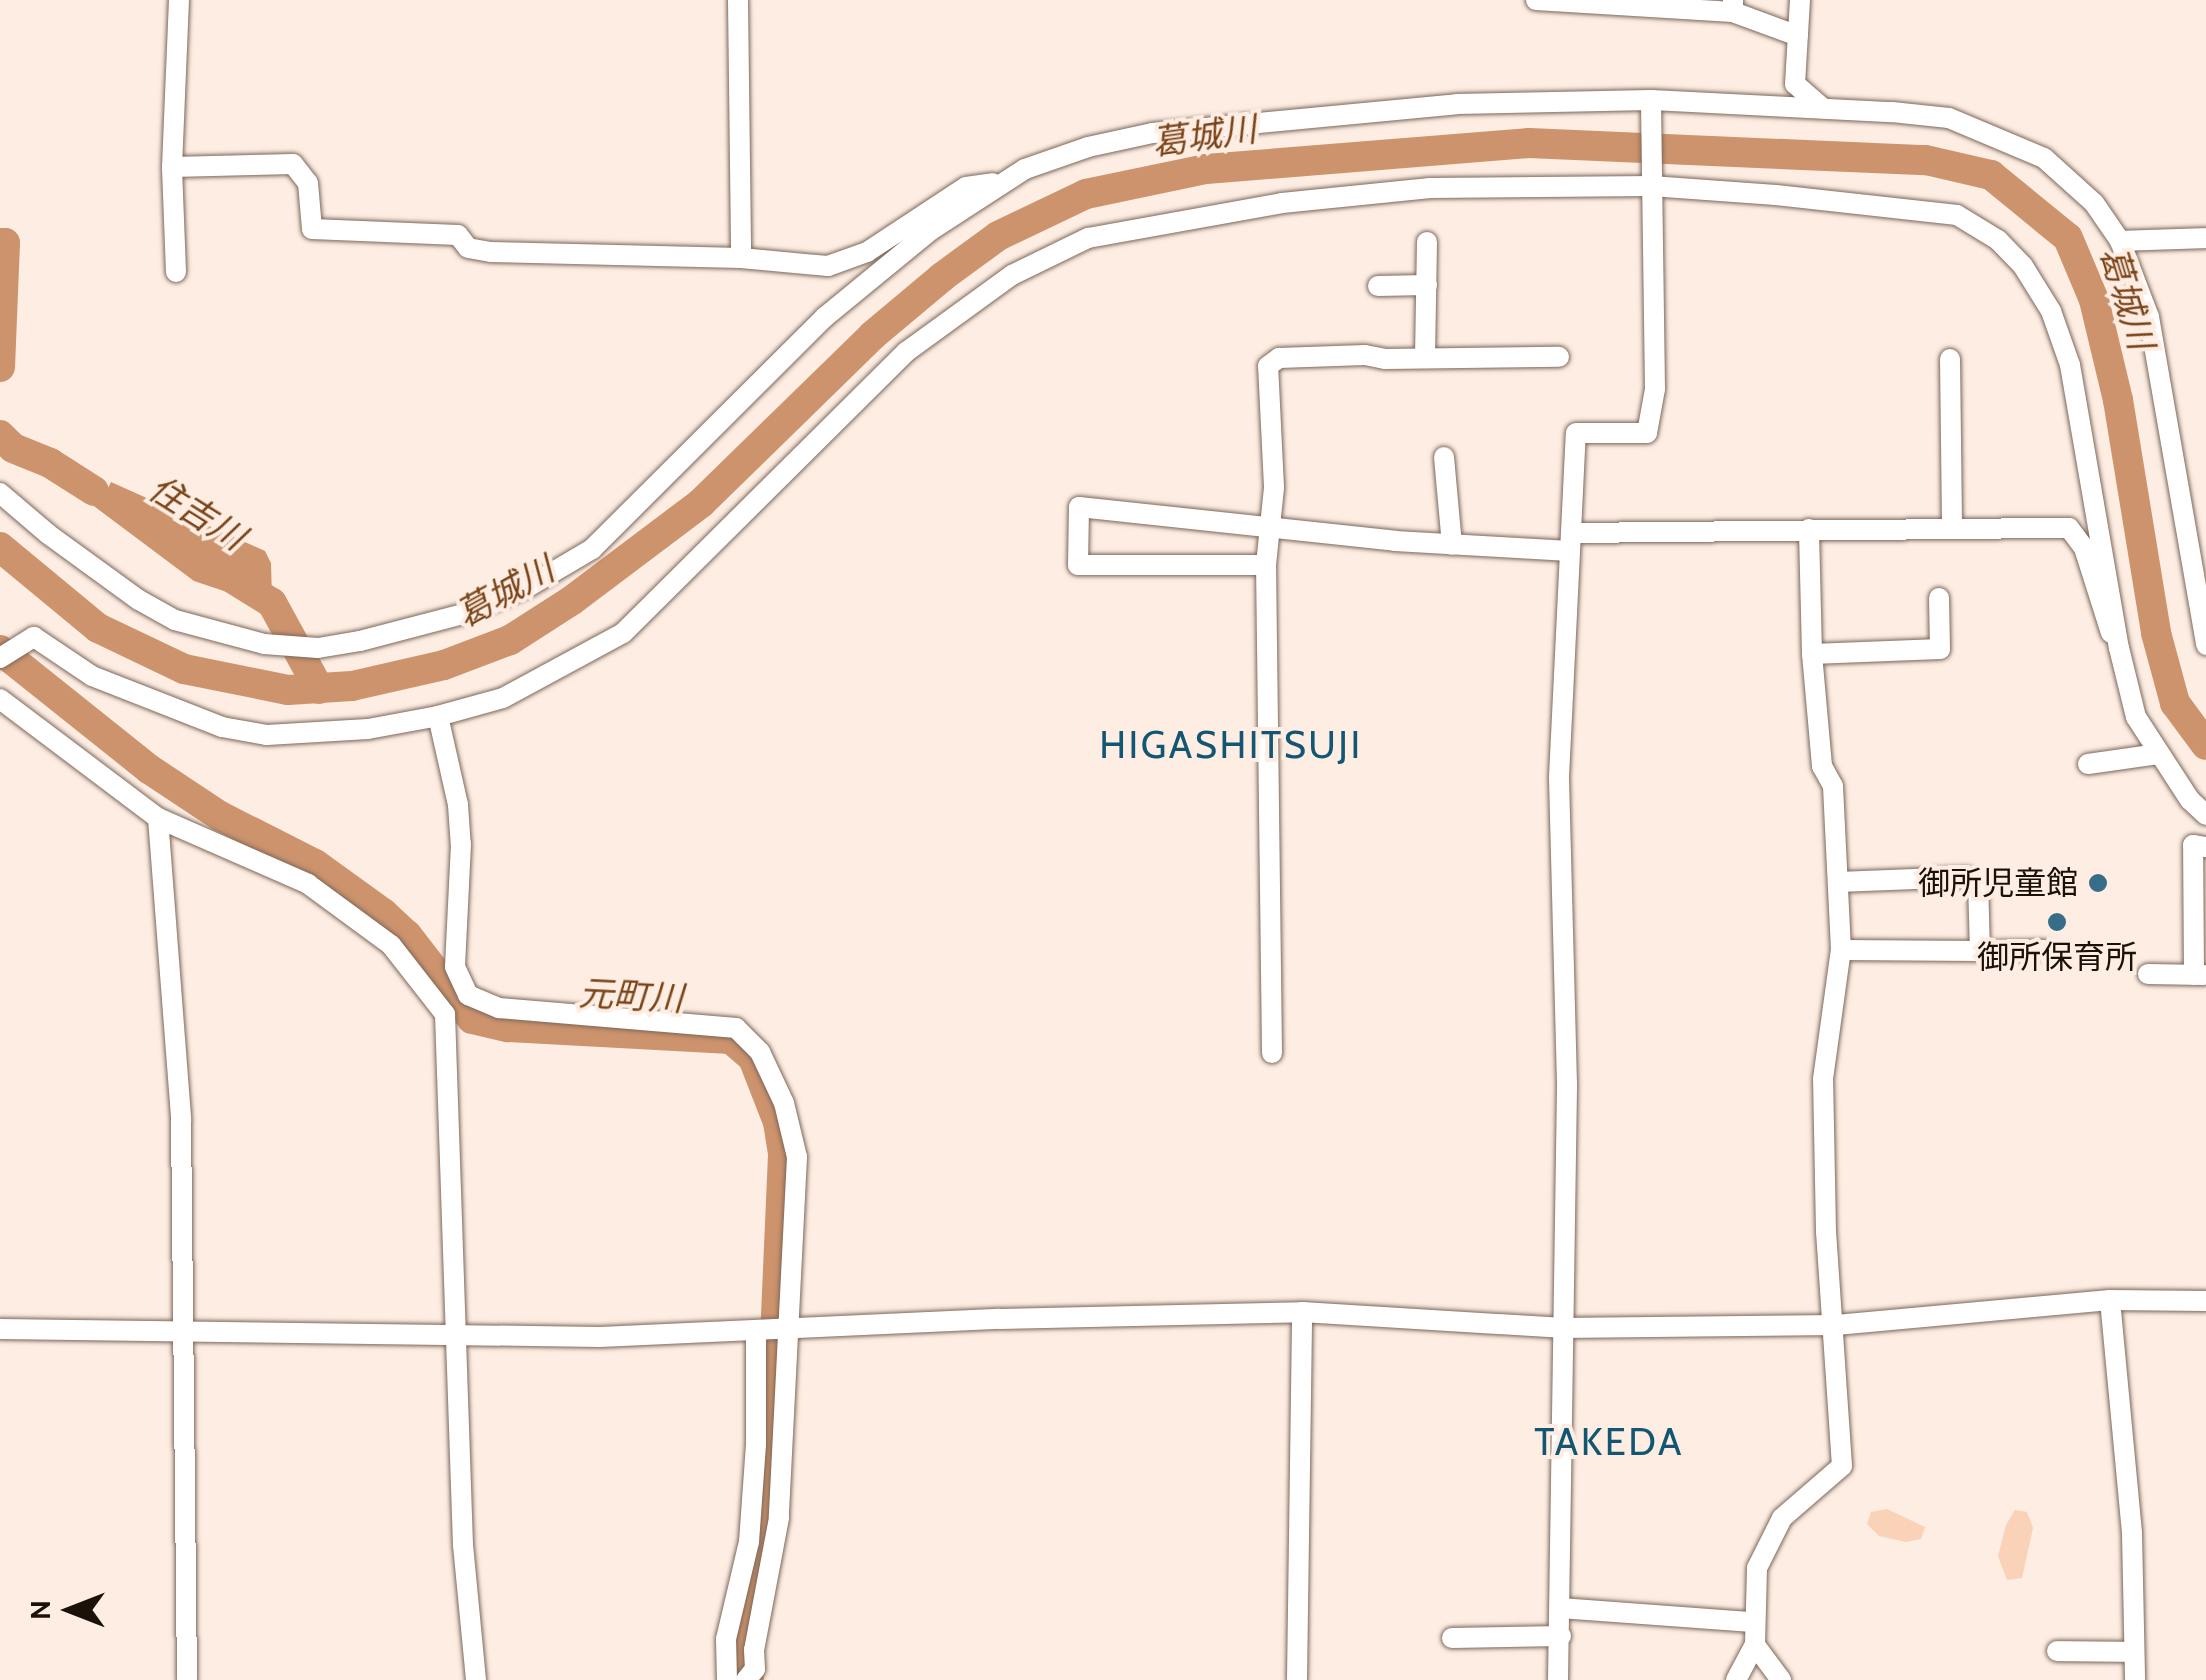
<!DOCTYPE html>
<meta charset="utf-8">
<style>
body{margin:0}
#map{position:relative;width:2206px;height:1680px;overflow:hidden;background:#fdede3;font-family:Cabin,"Noto Sans JP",sans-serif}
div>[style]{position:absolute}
.green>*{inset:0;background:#f9d2b8}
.water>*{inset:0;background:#cd936d}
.river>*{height:30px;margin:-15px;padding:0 15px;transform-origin:15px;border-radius:15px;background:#cd936d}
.roads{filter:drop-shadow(0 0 2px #7d6758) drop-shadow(0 0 2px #7d6758)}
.minor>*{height:20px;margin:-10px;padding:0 10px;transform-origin:10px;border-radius:10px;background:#fff}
.dots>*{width:28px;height:28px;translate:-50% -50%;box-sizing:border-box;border:5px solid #fdede3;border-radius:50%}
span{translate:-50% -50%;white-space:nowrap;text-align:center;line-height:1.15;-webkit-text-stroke:8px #fdede3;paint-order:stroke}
.poi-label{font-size:32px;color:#1a110b}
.right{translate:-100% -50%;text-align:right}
.water-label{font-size:35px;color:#7a4418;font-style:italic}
.quarter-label{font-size:38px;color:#135674;letter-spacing:2.5px}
.north{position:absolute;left:20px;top:1560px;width:100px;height:100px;-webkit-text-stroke:8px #fdede3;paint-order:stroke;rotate:270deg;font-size:28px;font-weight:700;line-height:40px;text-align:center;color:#1a110b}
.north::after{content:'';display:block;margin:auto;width:35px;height:45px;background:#1a110b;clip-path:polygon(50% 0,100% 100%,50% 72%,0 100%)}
</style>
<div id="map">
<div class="green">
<div style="clip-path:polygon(1887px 1509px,1925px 1527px,1921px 1539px,1906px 1542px,1879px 1536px,1867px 1524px,1871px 1512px)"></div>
<div style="clip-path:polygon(2015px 1510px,2027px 1512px,2033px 1528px,2022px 1578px,2007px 1580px,1998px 1556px,2006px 1525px)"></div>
</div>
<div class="water">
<div style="clip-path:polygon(62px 469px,108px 488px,111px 482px,265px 551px,271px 563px,272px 599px,233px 594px,194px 581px,55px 477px)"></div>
</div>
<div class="river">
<div style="left:0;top:243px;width:5px"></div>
<div style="left:5px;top:243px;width:124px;rotate:92.3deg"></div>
<div style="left:0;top:435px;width:18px;rotate:45deg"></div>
<div style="left:13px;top:448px;width:40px;rotate:22deg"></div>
<div style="left:50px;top:463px;width:52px;rotate:32.5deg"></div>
<div style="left:0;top:547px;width:127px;rotate:39.6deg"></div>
<div style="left:98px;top:628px;width:95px;rotate:25.5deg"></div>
<div style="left:184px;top:669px;width:106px;rotate:11.4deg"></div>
<div style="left:288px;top:690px;width:64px;rotate:-3.6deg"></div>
<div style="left:352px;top:686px;width:94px;rotate:-12.9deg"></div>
<div style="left:444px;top:665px;width:71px;rotate:-20.7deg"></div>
<div style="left:510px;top:640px;width:72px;rotate:-32.6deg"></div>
<div style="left:571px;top:601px;width:163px;rotate:-37deg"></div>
<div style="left:701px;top:503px;width:240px;rotate:-44.3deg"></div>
<div style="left:873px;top:335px;width:90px;rotate:-40deg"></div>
<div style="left:942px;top:277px;width:69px;rotate:-36.2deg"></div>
<div style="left:998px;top:236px;width:98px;rotate:-25.5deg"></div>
<div style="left:1086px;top:194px;width:123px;rotate:-11.8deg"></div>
<div style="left:1206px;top:169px;width:324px;rotate:-4.6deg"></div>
<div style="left:1529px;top:143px;width:397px;rotate:2.5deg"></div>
<div style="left:1926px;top:160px;width:67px;rotate:13deg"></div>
<div style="left:1991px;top:175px;width:99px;rotate:39.3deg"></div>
<div style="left:2068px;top:238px;width:67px;rotate:67.2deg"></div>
<div style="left:2094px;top:300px;width:103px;rotate:76.5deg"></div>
<div style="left:2118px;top:400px;width:236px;rotate:80.7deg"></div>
<div style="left:2156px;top:633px;width:73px;rotate:74.8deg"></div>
<div style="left:2175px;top:703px;width:52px;rotate:53.6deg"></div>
<div style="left:230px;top:577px;width:49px;rotate:31.8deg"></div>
<div style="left:272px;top:603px;width:98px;rotate:61.3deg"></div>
<div style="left:0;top:650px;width:191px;rotate:38.6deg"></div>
<div style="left:149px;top:769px;width:85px;rotate:33.5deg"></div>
<div style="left:220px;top:816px;width:106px;rotate:26.8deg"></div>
<div style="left:315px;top:864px;width:84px;rotate:35.8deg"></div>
<div style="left:383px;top:913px;width:33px;rotate:43deg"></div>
<div style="left:407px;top:935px;width:106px;rotate:52.3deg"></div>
<div style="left:472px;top:1019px;width:37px;rotate:13deg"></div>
<div style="left:508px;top:1027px;width:223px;rotate:3.1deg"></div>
<div style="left:731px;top:1039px;width:29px;rotate:41deg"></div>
<div style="left:753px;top:1058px;width:69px;rotate:68.7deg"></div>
<div style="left:778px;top:1122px;width:33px;rotate:81deg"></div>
<div style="left:783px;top:1155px;width:363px;rotate:92.5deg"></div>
<div style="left:767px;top:1518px;width:46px;rotate:96.2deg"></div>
<div style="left:762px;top:1564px;width:86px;rotate:104.2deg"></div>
<div style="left:741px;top:1647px;width:19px;rotate:90deg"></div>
<div style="left:741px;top:1666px;width:16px;rotate:60deg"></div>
</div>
<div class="roads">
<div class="minor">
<div style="left:738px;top:0;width:258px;rotate:89.3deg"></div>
<div style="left:1536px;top:0;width:197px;rotate:3.5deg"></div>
<div style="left:1733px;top:12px;width:12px;rotate:-90deg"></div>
<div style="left:1800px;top:0;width:84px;rotate:93.4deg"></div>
<div style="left:1795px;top:84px;width:37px;rotate:41deg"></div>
<div style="left:1733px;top:12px;width:69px;rotate:20.3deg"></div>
<div style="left:172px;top:167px;width:121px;rotate:-1.4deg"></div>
<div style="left:293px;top:164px;width:24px;rotate:52deg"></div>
<div style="left:308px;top:183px;width:46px;rotate:85deg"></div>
<div style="left:312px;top:229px;width:146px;rotate:2.4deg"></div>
<div style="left:458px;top:235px;width:16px;rotate:52deg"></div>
<div style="left:468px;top:248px;width:23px;rotate:10deg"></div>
<div style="left:491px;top:252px;width:250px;rotate:1.4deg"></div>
<div style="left:741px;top:258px;width:87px;rotate:5.3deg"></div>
<div style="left:828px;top:266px;width:41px;rotate:-19.7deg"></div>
<div style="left:867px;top:252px;width:118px;rotate:-33.3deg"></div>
<div style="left:966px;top:187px;width:27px;rotate:-8deg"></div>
<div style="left:2120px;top:241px;width:86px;rotate:-2deg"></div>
<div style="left:176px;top:272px;width:105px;rotate:-92.2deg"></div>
<div style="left:172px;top:167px;width:167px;rotate:-87.6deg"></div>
<div style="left:1378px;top:286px;width:49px;rotate:-1.2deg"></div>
<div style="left:1425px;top:357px;width:115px;rotate:-89deg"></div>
<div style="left:1950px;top:359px;width:169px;rotate:89.3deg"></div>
<div style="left:1444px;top:457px;width:88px;rotate:84.8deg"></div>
<div style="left:0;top:493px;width:63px;rotate:40.5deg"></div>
<div style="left:48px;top:534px;width:112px;rotate:36deg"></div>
<div style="left:139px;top:600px;width:41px;rotate:29.1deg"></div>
<div style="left:175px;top:620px;width:92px;rotate:15.1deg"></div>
<div style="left:264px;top:644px;width:54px;rotate:4.2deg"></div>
<div style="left:318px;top:648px;width:43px;rotate:-9.5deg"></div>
<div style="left:360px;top:641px;width:111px;rotate:-14.7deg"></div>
<div style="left:467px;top:613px;width:70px;rotate:-23.6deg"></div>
<div style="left:531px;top:585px;width:71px;rotate:-30.5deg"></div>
<div style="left:592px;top:549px;width:329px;rotate:-44.9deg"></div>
<div style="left:825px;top:317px;width:137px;rotate:-39.4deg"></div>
<div style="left:931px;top:230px;width:112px;rotate:-33deg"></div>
<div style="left:1025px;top:169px;width:67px;rotate:-19.2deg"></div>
<div style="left:1088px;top:147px;width:66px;rotate:-12.2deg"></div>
<div style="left:1153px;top:133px;width:305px;rotate:-5.4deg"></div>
<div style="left:1457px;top:104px;width:194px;rotate:-1.2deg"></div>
<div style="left:1651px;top:100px;width:241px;rotate:2.9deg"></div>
<div style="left:1892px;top:112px;width:57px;rotate:6deg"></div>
<div style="left:1949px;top:118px;width:103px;rotate:22.8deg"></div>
<div style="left:2044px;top:158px;width:67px;rotate:42deg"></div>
<div style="left:2094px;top:203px;width:46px;rotate:55.6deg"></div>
<div style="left:2120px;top:241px;width:81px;rotate:69.1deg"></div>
<div style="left:2149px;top:317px;width:333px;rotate:80.1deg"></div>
<div style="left:1572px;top:533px;width:497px;rotate:-0.6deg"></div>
<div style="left:2069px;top:528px;width:25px;rotate:53deg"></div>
<div style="left:2084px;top:548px;width:89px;rotate:72.4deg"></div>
<div style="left:1266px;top:565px;width:188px;rotate:180deg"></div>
<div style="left:1078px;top:565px;width:58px;rotate:-89deg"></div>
<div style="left:1079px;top:507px;width:318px;rotate:6.1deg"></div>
<div style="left:1395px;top:541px;width:175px;rotate:3.3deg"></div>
<div style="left:1812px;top:654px;width:128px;rotate:-2.2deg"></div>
<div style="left:1940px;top:649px;width:51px;rotate:-91.1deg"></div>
<div style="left:0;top:658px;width:40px;rotate:-32deg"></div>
<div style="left:34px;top:637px;width:70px;rotate:33.9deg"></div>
<div style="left:92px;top:676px;width:140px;rotate:21.4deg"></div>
<div style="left:222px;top:727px;width:46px;rotate:10.1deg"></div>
<div style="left:267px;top:735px;width:101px;rotate:-3.4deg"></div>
<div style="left:368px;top:729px;width:71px;rotate:-10.5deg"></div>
<div style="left:438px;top:716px;width:67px;rotate:-15.5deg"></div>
<div style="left:503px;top:698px;width:136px;rotate:-28.4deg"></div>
<div style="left:623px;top:633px;width:399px;rotate:-44.8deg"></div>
<div style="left:906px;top:352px;width:131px;rotate:-36deg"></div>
<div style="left:1012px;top:275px;width:85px;rotate:-26deg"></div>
<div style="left:1088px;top:238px;width:197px;rotate:-10.2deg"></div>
<div style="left:1282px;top:203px;width:149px;rotate:-5.8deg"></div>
<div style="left:1430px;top:188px;width:221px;rotate:-0.5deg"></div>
<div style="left:1651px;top:186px;width:125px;rotate:4.1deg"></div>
<div style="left:1776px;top:195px;width:182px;rotate:6.3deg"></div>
<div style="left:1957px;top:215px;width:48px;rotate:31.4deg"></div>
<div style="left:1998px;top:240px;width:36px;rotate:46deg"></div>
<div style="left:2023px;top:266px;width:53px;rotate:58.1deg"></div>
<div style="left:2051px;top:311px;width:57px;rotate:70.6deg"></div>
<div style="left:2070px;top:365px;width:287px;rotate:80.2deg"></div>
<div style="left:2119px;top:648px;width:71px;rotate:76.2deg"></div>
<div style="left:2136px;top:717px;width:99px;rotate:57deg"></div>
<div style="left:2190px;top:800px;width:22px;rotate:43deg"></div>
<div style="left:0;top:699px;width:198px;rotate:37deg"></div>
<div style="left:158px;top:818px;width:164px;rotate:23.7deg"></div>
<div style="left:308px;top:884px;width:103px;rotate:36.3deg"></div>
<div style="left:391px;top:945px;width:88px;rotate:52deg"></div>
<div style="left:445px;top:1014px;width:531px;rotate:88.06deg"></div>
<div style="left:463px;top:1545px;width:136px;rotate:84.5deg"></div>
<div style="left:438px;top:716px;width:91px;rotate:77.3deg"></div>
<div style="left:458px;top:805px;width:39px;rotate:86deg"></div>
<div style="left:461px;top:844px;width:123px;rotate:92.8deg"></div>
<div style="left:455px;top:967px;width:31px;rotate:65deg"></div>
<div style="left:468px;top:995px;width:34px;rotate:23deg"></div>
<div style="left:499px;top:1008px;width:238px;rotate:4.8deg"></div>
<div style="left:736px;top:1028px;width:34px;rotate:45deg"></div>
<div style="left:760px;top:1052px;width:56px;rotate:64.8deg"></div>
<div style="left:784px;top:1103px;width:56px;rotate:76.5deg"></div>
<div style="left:797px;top:1157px;width:361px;rotate:92.9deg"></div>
<div style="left:779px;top:1518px;width:134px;rotate:100.7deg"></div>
<div style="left:754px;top:1650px;width:19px;rotate:87deg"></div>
<div style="left:755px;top:1669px;width:14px;rotate:129deg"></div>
<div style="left:2088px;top:764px;width:71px;rotate:-8.1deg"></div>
<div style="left:158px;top:818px;width:302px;rotate:85.6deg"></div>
<div style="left:181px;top:1119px;width:561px;rotate:89.39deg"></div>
<div style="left:1838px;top:882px;width:128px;rotate:-2.2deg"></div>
<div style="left:1966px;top:877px;width:13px;rotate:18deg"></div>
<div style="left:1978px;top:881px;width:70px;rotate:88.4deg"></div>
<div style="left:1980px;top:951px;width:139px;rotate:-179.6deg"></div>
<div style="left:1980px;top:951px;width:64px;rotate:-0.9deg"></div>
<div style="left:2148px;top:974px;width:56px;rotate:1deg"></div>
<div style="left:2194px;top:975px;width:130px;rotate:-90.4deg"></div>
<div style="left:2193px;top:845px;width:13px;rotate:9deg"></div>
<div style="left:1272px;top:1053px;width:488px;rotate:-90.7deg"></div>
<div style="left:1266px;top:565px;width:78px;rotate:-84.1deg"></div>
<div style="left:1274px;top:487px;width:121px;rotate:-92.8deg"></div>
<div style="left:1268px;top:366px;width:14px;rotate:-36deg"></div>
<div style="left:1279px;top:358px;width:86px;rotate:-2deg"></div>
<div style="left:1365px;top:355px;width:20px;rotate:11deg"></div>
<div style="left:1385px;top:359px;width:174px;rotate:-0.7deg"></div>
<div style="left:2110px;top:1300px;width:234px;rotate:84.6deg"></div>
<div style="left:2132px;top:1533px;width:147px;rotate:88.8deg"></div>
<div style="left:0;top:1329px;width:600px;rotate:0.76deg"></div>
<div style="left:600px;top:1337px;width:400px;rotate:-2.6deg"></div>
<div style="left:1000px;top:1319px;width:302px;rotate:-1.3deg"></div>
<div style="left:1302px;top:1312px;width:259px;rotate:3.5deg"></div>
<div style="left:1561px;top:1328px;width:275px;rotate:-0.6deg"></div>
<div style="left:1836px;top:1325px;width:275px;rotate:-5.2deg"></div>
<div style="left:2110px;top:1300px;width:96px;rotate:0.6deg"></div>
<div style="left:1560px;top:1608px;width:193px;rotate:4.2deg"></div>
<div style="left:1452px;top:1638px;width:109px;rotate:-1.1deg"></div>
<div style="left:2057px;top:1651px;width:77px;rotate:0.7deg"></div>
<div style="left:727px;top:1680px;width:41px;rotate:-91.4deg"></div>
<div style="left:726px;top:1639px;width:100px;rotate:-76.7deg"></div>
<div style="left:749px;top:1542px;width:97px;rotate:-85.9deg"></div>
<div style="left:756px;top:1445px;width:113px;rotate:-90deg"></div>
<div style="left:1297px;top:1680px;width:368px;rotate:-89.2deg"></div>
<div style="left:1558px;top:1680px;width:596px;rotate:-89.13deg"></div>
<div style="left:1567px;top:1084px;width:307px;rotate:-91.5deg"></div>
<div style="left:1559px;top:777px;width:344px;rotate:-87.2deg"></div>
<div style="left:1576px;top:433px;width:71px"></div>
<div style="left:1647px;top:433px;width:45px;rotate:-79.7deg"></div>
<div style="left:1655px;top:389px;width:289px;rotate:-90.8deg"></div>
<div style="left:1736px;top:1680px;width:40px;rotate:-62deg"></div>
<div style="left:1781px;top:1680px;width:44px;rotate:-126.6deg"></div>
<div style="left:1755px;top:1645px;width:77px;rotate:-88.5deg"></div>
<div style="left:1757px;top:1568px;width:56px;rotate:-63.4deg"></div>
<div style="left:1782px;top:1518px;width:79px;rotate:-40.9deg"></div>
<div style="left:1842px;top:1466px;width:235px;rotate:-93.9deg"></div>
<div style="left:1826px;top:1232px;width:153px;rotate:-91.1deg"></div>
<div style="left:1823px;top:1079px;width:130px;rotate:-82.1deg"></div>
<div style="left:1841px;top:950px;width:164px;rotate:-92.8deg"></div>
<div style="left:1833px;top:786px;width:23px;rotate:-119deg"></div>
<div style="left:1822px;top:766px;width:112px;rotate:-95.1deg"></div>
<div style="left:1812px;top:654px;width:125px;rotate:-91.4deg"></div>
</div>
</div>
<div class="dots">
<div style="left:2098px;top:883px;background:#386d89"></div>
<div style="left:2057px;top:922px;background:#386d89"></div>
</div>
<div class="poi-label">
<span class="right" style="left:2078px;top:883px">御所児童館</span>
<span style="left:2057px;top:957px">御所保育所</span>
</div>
<div class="water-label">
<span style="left:1204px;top:136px;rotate:-8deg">葛城川</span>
<span style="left:2127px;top:298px;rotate:73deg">葛城川</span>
<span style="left:197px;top:513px;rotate:32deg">住吉川</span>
<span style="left:505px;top:592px;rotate:-29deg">葛城川</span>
<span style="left:631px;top:996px;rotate:3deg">元町川</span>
</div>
<div class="quarter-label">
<span style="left:1231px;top:745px">HIGASHITSUJI</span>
<span style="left:1609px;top:1442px">TAKEDA</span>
</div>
<div class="north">N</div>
</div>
